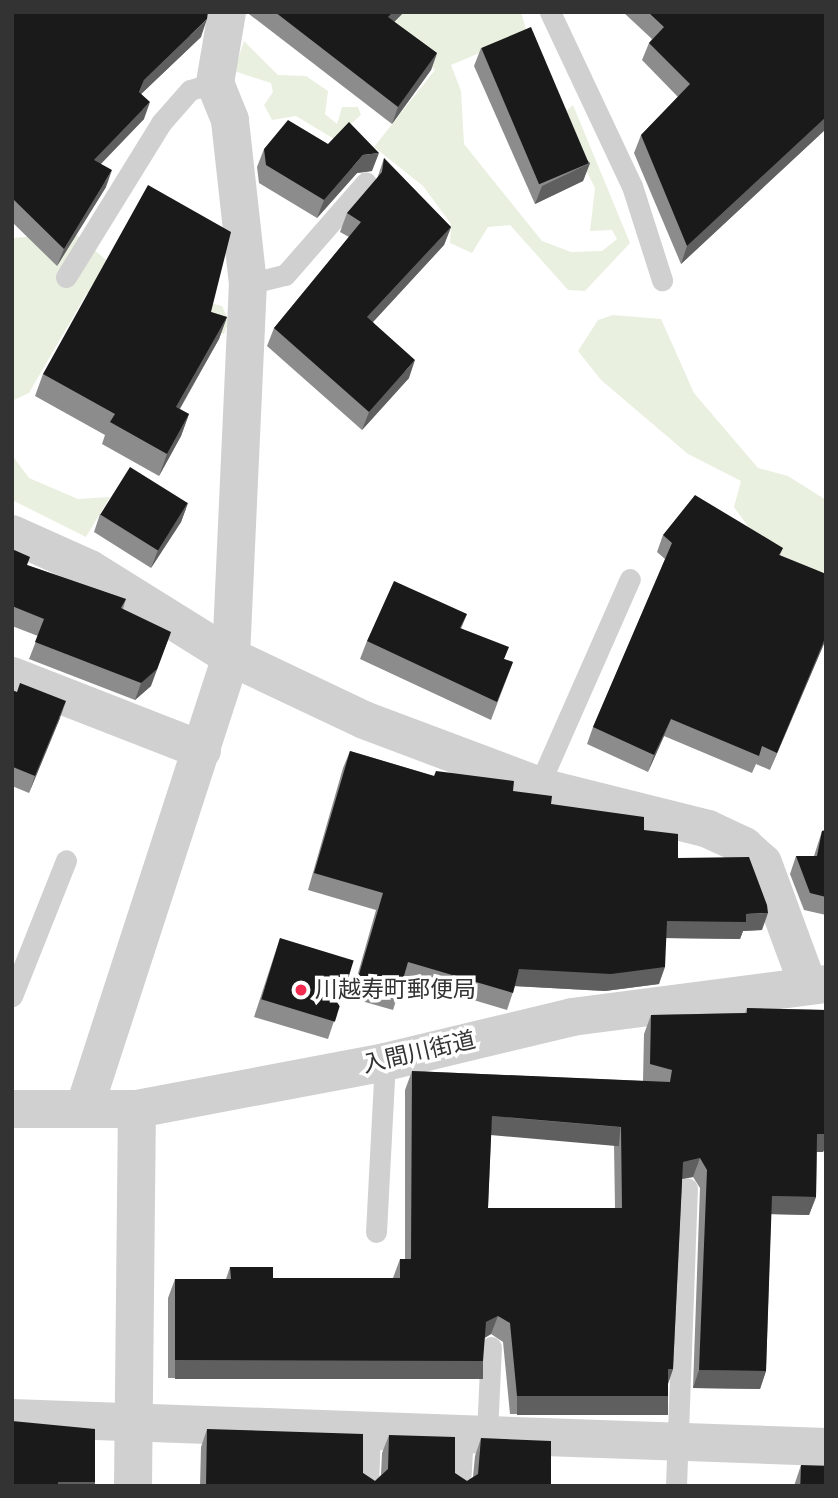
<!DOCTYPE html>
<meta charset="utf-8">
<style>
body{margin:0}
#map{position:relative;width:838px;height:1498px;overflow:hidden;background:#fff;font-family:"Varela Round","Noto Sans JP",sans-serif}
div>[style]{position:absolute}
.green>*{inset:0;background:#eaf0e0}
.service>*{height:21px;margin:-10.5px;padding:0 10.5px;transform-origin:10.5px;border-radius:10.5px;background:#d0d0d0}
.minor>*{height:38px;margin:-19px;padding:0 19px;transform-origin:19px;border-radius:19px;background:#d0d0d0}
.tertiary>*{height:38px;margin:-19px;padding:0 19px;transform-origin:19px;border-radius:19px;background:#d0d0d0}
.wall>*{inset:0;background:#8c8c8c}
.shaded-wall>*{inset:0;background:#5f5f5f;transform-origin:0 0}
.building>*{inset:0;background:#1a1a1a;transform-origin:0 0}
.dots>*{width:19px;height:19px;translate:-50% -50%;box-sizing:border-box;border:4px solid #fff;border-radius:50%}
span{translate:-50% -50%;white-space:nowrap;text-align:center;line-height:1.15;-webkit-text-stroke:7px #fff;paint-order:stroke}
.poi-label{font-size:23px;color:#333}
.left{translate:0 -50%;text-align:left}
.street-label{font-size:23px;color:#333}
.frame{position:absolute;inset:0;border:14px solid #333;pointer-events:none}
</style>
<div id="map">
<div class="green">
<div style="clip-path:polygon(393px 12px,521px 12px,527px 33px,451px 65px,461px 91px,464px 144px,542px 241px,571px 252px,602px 251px,617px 239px,612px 230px,590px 231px,595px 188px,559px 117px,573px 105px,630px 243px,585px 291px,568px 290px,510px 225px,488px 227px,472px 253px,450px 243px,451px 224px,423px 186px,374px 147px,435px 70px,381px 27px)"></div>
<div style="clip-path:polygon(244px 41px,278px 75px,306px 76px,328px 91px,325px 114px,337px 124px,342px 107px,358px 107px,361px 115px,334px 139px,296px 116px,272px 120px,264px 105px,273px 92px,271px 83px,234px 71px)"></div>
<div style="clip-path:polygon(74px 233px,135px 284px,222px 306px,229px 321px,224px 334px,178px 321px,135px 321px,87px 293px,29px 393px,12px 401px,12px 238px)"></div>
<div style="clip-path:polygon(613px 315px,661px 319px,694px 393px,758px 468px,788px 476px,826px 500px,826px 575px,763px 547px,734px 507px,741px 481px,688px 454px,601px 380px,578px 351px,598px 320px)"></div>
<div style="clip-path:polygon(12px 455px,29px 478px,78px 499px,110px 497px,86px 537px,12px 500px)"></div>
</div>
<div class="service">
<div style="left:550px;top:12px;width:192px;rotate:64.8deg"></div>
<div style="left:632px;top:186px;width:99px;rotate:72.3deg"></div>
<div style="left:66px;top:277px;width:181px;rotate:-58.3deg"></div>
<div style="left:161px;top:123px;width:44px;rotate:-48.7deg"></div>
<div style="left:190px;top:90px;width:26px;rotate:-16deg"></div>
<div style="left:248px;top:284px;width:38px;rotate:-14deg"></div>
<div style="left:285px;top:275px;width:123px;rotate:-48.9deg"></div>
<div style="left:539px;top:785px;width:225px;rotate:-66.2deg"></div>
<div style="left:12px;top:996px;width:146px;rotate:-68.3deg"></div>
<div style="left:376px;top:1232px;width:170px;rotate:-87deg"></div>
<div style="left:487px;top:1434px;width:87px;rotate:-87.4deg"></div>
<div style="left:368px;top:1486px;width:55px;rotate:-87.9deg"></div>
<div style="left:460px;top:1486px;width:52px;rotate:-86.7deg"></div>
<div style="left:676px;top:1486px;width:298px;rotate:-87.9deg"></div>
</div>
<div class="minor">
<div style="left:12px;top:534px;width:85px;rotate:24.2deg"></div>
<div style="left:90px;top:569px;width:166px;rotate:32deg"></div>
<div style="left:231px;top:657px;width:147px;rotate:25.3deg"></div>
<div style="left:364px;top:720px;width:197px;rotate:20.6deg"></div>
<div style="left:548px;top:789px;width:165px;rotate:14deg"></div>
<div style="left:708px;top:829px;width:40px;rotate:25deg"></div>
<div style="left:744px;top:846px;width:25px;rotate:42deg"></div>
<div style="left:763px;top:863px;width:130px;rotate:69.8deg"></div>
<div style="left:12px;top:676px;width:204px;rotate:21.3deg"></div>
<div style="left:12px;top:1109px;width:125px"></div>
<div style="left:137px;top:1109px;width:252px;rotate:-10.7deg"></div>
<div style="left:385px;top:1062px;width:192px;rotate:-13.5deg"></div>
<div style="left:572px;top:1017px;width:256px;rotate:-7.4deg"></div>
<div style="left:84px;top:1109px;width:475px;rotate:-72deg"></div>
<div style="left:231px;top:657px;width:373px;rotate:-87.4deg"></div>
<div style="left:248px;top:284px;width:165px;rotate:-96.3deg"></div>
<div style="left:230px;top:120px;width:40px;rotate:-112deg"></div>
<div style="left:215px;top:83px;width:72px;rotate:-80.4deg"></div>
<div style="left:12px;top:1418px;width:815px;rotate:2.04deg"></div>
</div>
<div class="tertiary">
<div style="left:133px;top:1486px;width:377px;rotate:-89.4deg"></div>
</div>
<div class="wall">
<div style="clip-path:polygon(12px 12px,201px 37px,141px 94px,144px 119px,101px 164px,106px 187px,57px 266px,12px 222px)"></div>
<div style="clip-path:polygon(248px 12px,404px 12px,394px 22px,437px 53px,431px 70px,392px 124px,249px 14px)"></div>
<div style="clip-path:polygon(623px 12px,826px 12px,826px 129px,681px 264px,634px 153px,641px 135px,678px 97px,642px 60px,649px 43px,652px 39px)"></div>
<div style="clip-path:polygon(481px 48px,590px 163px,583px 181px,535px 204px,474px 66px)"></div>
<div style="clip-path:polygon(264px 149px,372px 171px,357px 173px,317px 218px,259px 183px,257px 167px)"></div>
<div style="clip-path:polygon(384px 158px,451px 227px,444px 245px,373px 322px,409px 378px,362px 430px,267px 346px,274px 328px,349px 237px,340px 232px,347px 213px,377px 179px)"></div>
<div style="clip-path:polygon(211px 312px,227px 317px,219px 339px,180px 409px,189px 414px,181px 436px,159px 476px,102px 444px,105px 435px,35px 396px,43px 374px)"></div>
<div style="clip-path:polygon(188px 503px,181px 522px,151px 568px,94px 532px,100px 514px)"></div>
<div style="clip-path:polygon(663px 535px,783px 548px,780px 555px,826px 574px,826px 639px,770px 770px,756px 764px,752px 773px,664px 736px,648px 772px,587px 744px,593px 727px,665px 559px,657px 552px)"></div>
<div style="clip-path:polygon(12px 549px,27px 565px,126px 599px,123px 609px,151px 686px,135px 700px,29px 659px,38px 636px,12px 626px)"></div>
<div style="clip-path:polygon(467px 614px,461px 629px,504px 659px,513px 662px,491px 720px,360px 659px,367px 641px)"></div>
<div style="clip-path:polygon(12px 690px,60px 718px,29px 793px,12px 786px)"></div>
<div style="clip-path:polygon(350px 751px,434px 776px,513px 791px,551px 804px,644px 830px,762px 930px,743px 931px,740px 939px,666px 938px,659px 984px,605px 991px,515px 986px,507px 1010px,403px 979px,393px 1010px,351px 998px,376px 910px,308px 890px,343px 768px)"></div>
<div style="clip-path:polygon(826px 830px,826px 915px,804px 910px,790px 874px,796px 856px,814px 856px,822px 831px)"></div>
<div style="clip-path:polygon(280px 938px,334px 1021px,328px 1039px,254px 1017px)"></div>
<div style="clip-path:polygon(evenodd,747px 1008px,826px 1010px,826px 1146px,823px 1152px,817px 1152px,816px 1197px,809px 1215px,771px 1214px,766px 1371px,760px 1389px,693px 1388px,700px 1188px,693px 1177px,682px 1179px,673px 1369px,668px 1383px,662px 1414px,510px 1414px,503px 1342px,491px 1334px,485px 1337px,476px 1379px,168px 1378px,168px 1298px,175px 1279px,226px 1279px,230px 1267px,273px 1278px,393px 1278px,400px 1259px,405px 1259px,405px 1090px,412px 1071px,643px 1081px,644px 1034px,651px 1015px,745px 1013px,747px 1008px,491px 1134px,614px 1145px,615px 1208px,488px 1208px,491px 1134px)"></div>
<div style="clip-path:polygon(207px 1429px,363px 1473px,375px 1481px,381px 1475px,382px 1453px,389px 1435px,467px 1481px,473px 1477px,475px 1456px,481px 1438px,551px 1485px,578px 1486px,200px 1486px,201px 1447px)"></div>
<div style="clip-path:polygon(801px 1465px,826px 1486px,794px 1486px)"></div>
</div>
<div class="shaded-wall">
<div style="clip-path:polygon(393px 12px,404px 12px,382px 34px,388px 17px)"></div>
<div style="clip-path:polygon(207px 19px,201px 37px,138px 97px,133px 109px,144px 80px)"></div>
<div style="clip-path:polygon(437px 53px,431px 70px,392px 124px,398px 107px)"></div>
<div style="clip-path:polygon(150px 102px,144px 119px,88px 177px,94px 160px)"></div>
<div style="clip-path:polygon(826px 117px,826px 129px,681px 264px,687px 246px)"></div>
<div style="clip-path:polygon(379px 153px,372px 171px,357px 173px,317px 218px,324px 200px,363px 155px)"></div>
<div style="clip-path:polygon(590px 163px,583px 181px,535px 204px,542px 186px)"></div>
<div style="clip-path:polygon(112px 170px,106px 187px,57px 266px,64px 249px)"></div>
<div style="clip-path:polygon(451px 227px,444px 245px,360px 336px,367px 317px)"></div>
<div style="clip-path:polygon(227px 317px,219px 339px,168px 429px,176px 407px)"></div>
<div style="clip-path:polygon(415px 360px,409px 378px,362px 430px,369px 412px)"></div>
<div style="clip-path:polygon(189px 414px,181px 436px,159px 476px,167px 454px)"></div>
<div style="clip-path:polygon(188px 503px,181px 522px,151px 568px,158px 550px)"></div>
<div style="clip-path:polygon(171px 632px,151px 686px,135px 700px,141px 683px)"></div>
<div style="clip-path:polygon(826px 636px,826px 639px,770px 770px,777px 753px)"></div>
<div style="clip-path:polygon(66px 701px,60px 718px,29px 793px,35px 776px)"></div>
<div style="clip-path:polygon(671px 719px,664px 736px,648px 772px,654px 755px)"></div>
<div style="clip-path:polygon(768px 913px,762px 930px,743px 931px,740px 939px,661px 938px,667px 921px,746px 914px)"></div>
<div style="clip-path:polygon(665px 967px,659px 984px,605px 991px,513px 986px,519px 969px)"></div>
<div style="left:492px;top:1116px;width:129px;height:19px;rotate:5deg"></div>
<div style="clip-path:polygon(817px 1134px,826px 1134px,826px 1146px,823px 1152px,811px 1152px)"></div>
<div style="clip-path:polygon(700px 1158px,693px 1177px,676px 1180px,683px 1162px)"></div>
<div style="clip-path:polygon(772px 1196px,816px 1197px,809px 1215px,765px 1214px)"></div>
<div style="clip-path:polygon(498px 1316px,491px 1334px,480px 1341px,486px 1322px)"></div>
<div style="left:175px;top:1360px;width:308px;height:19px"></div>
<div style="clip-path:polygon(668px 1369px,673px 1369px,667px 1387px)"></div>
<div style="clip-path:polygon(699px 1370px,766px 1371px,760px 1389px,693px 1388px)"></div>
<div style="left:517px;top:1396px;width:151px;height:19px"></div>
<div style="left:58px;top:1482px;width:37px;height:4px"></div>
</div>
<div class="building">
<div style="clip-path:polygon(12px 12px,208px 12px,207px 19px,144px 80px,139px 92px,150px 102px,94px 160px,112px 170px,64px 249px,12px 198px)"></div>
<div style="clip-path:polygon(275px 12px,393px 12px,388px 17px,437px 53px,398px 107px)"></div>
<div style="clip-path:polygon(648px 12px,826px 12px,826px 117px,687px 246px,641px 135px,690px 84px,649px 43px,664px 27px)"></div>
<div style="left:531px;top:27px;width:148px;height:54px;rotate:67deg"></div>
<div style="clip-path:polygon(288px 120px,328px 144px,349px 122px,379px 153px,363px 155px,324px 200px,266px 165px,264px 149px)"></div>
<div style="clip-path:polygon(384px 158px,451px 227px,367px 317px,415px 360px,369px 412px,274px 328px,361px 222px,347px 213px,382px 172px)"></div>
<div style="clip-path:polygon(148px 185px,231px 232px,211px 312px,227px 317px,176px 407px,189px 414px,167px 454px,110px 422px,115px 414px,43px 374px)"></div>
<div style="left:130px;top:467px;width:68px;height:56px;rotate:32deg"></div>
<div style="clip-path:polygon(695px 495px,783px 548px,779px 555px,826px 574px,826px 636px,777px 753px,762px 746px,759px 756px,671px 719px,654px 755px,593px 727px,672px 543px,663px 535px)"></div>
<div style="clip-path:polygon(12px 549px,30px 557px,27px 565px,126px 599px,121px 608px,171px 632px,157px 669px,141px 683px,35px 642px,44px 619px,12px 606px)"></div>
<div style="clip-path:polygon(394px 581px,467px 614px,460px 628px,509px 647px,504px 659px,513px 662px,497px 702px,367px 641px)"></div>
<div style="clip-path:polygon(20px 683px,66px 701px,35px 776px,13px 767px,12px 770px,12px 690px,17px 692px)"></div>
<div style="clip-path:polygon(350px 751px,434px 776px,436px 771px,514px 781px,513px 791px,552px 796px,551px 804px,644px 817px,644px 830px,678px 834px,678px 858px,749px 857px,767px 905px,768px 913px,746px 914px,746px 922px,667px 921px,665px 967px,611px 974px,519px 969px,513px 993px,408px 962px,399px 993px,357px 981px,383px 893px,314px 873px)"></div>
<div style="clip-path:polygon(826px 830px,826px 897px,810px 893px,796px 856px,817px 856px,822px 831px)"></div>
<div style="left:280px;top:938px;width:77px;height:64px;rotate:17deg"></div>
<div style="clip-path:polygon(evenodd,747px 1008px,826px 1010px,826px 1134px,817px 1134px,816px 1197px,772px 1196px,766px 1371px,699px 1370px,707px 1170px,700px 1158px,683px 1162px,673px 1369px,668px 1369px,668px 1396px,517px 1396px,510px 1323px,498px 1316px,486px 1322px,483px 1361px,175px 1360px,175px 1279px,231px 1279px,230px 1267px,273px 1267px,273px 1278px,400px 1278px,400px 1259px,411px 1259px,412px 1071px,670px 1082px,672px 1070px,650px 1064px,651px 1015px,747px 1013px,747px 1008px,492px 1116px,621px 1127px,622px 1208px,488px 1208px,492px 1116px)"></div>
<div style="clip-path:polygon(12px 1421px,95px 1429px,95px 1482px,58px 1482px,58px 1486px,12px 1486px)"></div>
<div style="clip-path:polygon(207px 1429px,363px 1434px,363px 1473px,375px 1481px,388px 1469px,389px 1435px,455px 1437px,455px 1473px,467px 1481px,478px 1474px,481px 1438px,551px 1441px,551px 1485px,578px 1486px,206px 1486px)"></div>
<div style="left:801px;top:1465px;width:25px;height:21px;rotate:2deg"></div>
</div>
<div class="dots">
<div style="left:301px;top:990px;background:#f32b51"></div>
</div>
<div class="poi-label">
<span class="left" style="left:315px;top:990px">川越寿町郵便局</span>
</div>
<div class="street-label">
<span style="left:419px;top:1053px;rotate:-13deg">入間川街道</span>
</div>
<div class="frame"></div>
</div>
